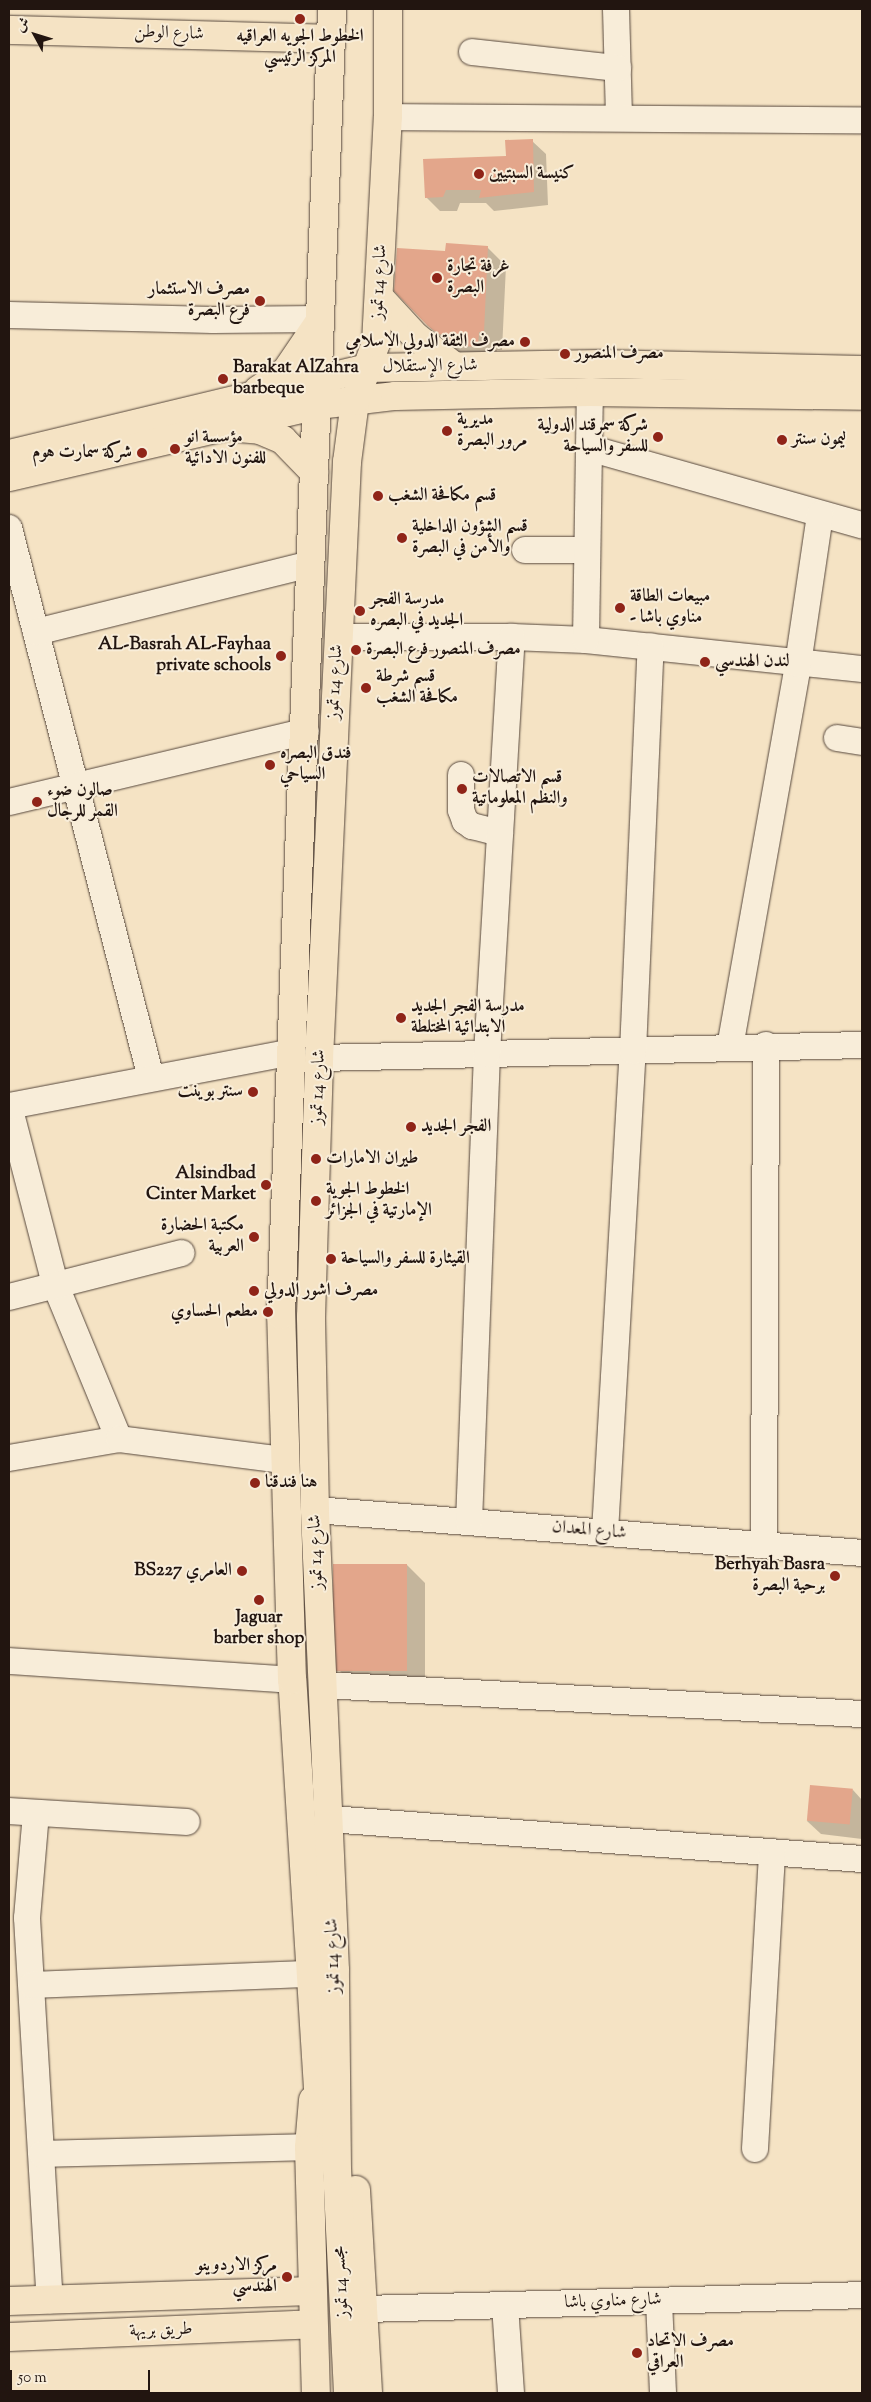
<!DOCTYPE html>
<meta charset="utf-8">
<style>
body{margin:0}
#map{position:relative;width:871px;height:2402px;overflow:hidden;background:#f5e3c4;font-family:"Sorts Mill Goudy",Amiri,serif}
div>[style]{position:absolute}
.shadow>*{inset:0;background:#0003}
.building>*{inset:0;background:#e3a68b;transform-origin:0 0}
.roads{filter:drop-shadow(0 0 1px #57483d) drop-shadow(0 0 1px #57483d)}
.minor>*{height:26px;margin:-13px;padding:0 13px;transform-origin:13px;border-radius:13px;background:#f8edd9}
.major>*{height:28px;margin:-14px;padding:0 14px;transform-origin:14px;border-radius:14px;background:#f5e3c4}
.dots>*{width:14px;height:14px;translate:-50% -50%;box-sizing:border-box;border:2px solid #f8edd9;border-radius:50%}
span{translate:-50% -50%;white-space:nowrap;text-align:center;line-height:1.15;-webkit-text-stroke:4px #f8edd9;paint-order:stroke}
.street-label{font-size:18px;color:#221510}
.poi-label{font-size:18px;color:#221510;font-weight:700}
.left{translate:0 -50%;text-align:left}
.right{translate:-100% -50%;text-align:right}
.frame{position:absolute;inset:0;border:10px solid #221510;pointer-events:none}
.north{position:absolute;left:10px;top:10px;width:50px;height:50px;-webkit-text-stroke:4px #f8edd9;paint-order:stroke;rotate:309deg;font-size:14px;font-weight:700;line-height:20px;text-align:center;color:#221510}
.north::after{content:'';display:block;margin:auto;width:18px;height:22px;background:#221510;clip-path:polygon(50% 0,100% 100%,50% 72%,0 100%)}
.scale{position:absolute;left:10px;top:2370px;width:140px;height:22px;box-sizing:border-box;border:2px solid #221510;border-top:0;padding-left:6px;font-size:15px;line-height:18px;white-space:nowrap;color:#221510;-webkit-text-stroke:4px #f8edd9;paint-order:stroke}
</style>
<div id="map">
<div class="shadow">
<div style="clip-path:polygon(532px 141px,546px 154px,548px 205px,494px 211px,486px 203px,460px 203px,457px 211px,440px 211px,426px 197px,507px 157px)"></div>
<div style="clip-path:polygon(487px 247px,506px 266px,502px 350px,497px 350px,496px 365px,466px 358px,427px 325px,447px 253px)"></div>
<div style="clip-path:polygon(407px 1565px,425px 1583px,425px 1692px,357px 1688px,339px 1670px)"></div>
<div style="clip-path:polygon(853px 1790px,862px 1800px,862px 1839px,821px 1834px,807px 1821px)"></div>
</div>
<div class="building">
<div style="clip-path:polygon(533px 139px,534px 192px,479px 198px,481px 190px,446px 190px,443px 197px,425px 198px,423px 159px,506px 156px,505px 140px)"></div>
<div style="clip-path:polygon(446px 243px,488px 246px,484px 332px,479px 332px,478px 347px,452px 345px,446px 340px,446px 335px,438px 334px,427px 325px,394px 291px,397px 248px,445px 251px)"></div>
<div style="left:333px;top:1564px;width:74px;height:107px"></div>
<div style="left:810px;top:1785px;width:43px;height:36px;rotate:5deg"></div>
</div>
<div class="roads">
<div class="minor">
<div style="left:616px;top:9px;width:109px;rotate:88.4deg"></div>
<div style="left:472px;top:52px;width:147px;rotate:6.3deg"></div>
<div style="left:388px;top:117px;width:474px;rotate:0.4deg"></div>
<div style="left:9px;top:315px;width:204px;rotate:1.4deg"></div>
<div style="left:213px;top:320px;width:107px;rotate:-0.5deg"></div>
<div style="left:589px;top:448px;width:284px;rotate:15.8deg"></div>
<div style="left:9px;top:528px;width:568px;rotate:75.52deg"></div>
<div style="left:525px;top:550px;width:62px"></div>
<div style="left:36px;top:632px;width:283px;rotate:-13.9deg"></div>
<div style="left:338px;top:637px;width:174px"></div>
<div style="left:512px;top:637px;width:74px;rotate:2.3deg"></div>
<div style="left:586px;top:640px;width:278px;rotate:6deg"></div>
<div style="left:586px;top:640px;width:248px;rotate:-89.1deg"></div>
<div style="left:837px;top:738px;width:25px;rotate:9deg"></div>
<div style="left:461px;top:775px;width:35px;rotate:90deg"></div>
<div style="left:461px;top:810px;width:12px;rotate:70deg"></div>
<div style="left:465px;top:821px;width:9px;rotate:36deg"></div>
<div style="left:472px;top:826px;width:29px;rotate:14deg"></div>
<div style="left:9px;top:802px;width:305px;rotate:-13.4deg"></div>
<div style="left:730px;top:1047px;width:389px;rotate:-79.9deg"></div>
<div style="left:798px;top:664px;width:151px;rotate:-81.6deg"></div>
<div style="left:319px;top:1058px;width:543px;rotate:-1.37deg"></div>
<div style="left:9px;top:1106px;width:184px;rotate:75.5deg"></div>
<div style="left:55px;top:1284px;width:168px;rotate:67.6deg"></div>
<div style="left:9px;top:1106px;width:289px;rotate:-10.8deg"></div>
<div style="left:9px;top:1297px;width:178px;rotate:-14.3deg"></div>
<div style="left:9px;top:1458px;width:112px;rotate:-9.8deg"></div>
<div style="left:119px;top:1439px;width:166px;rotate:7.3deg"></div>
<div style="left:315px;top:1510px;width:549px;rotate:4.49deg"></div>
<div style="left:469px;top:1522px;width:468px;rotate:-87.8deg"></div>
<div style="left:487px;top:1054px;width:418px;rotate:-86.6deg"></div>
<div style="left:605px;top:1532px;width:482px;rotate:-86.7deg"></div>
<div style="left:633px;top:1051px;width:405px;rotate:-87.5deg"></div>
<div style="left:764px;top:1545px;width:500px;rotate:-89.77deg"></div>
<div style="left:9px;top:1661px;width:284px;rotate:3.8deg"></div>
<div style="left:323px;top:1685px;width:540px;rotate:3.08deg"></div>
<div style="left:9px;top:1811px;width:178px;rotate:3.5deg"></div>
<div style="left:36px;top:1813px;width:105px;rotate:94.9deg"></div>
<div style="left:27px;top:1918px;width:383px;rotate:86.6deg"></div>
<div style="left:330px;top:1819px;width:534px;rotate:4.3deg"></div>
<div style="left:32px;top:1985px;width:279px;rotate:-2.3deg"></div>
<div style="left:755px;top:2149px;width:297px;rotate:-86.7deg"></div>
<div style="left:42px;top:2154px;width:267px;rotate:-1.5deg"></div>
<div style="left:659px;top:2301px;width:92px;rotate:87.5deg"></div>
<div style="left:505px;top:2305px;width:88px;rotate:86.1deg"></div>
<div style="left:365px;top:2309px;width:497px;rotate:-1.6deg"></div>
</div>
<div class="major">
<div style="left:9px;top:30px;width:321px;rotate:1.6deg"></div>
<div style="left:380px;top:298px;width:53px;rotate:47.3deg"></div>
<div style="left:416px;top:337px;width:48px;rotate:37.3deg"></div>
<div style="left:258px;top:390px;width:34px;rotate:-34deg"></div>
<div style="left:286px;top:371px;width:60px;rotate:-55.8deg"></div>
<div style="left:239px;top:428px;width:21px;rotate:5deg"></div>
<div style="left:260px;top:430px;width:25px;rotate:23deg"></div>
<div style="left:283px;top:440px;width:45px;rotate:45.9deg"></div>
<div style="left:9px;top:454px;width:367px;rotate:-13.5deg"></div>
<div style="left:366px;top:368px;width:235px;rotate:-1deg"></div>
<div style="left:601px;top:364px;width:261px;rotate:1.3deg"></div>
<div style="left:9px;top:477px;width:317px;rotate:-13.1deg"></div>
<div style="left:318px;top:405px;width:78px;rotate:-6.7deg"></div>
<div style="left:395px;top:396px;width:195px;rotate:-1.2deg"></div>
<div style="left:590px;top:392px;width:272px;rotate:0.8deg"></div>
<div style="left:313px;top:2100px;width:47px;rotate:94.9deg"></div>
<div style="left:309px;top:2147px;width:246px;rotate:88.4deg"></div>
<div style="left:320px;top:2120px;width:441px;rotate:-93.6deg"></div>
<div style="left:292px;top:1680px;width:365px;rotate:-91.7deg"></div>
<div style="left:281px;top:1315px;width:1307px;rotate:-87.76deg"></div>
<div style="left:356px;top:2190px;width:203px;rotate:86.6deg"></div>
<div style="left:9px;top:2301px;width:303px;rotate:-1.9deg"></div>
<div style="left:9px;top:2337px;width:304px;rotate:-2.4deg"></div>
<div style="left:348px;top:2393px;width:223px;rotate:-92.8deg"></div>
<div style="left:337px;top:2170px;width:200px;rotate:-90.6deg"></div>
<div style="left:335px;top:1970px;width:460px;rotate:-92.5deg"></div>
<div style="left:315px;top:1510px;width:193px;rotate:-91.2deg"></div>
<div style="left:311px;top:1317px;width:259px;rotate:-88.2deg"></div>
<div style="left:319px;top:1058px;width:597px;rotate:-87.31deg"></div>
<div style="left:347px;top:462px;width:62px;rotate:-82.5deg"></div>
<div style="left:355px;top:401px;width:62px;rotate:-70.1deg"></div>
<div style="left:376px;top:343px;width:226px;rotate:-87deg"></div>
<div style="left:388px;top:117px;width:108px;rotate:-90deg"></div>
</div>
</div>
<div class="dots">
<div style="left:300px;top:19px;background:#8f2418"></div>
<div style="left:479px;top:174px;background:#8f2418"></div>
<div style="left:437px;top:278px;background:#8f2418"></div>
<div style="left:260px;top:301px;background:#8f2418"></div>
<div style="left:525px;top:342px;background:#8f2418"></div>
<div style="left:565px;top:354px;background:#8f2418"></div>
<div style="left:223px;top:379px;background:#8f2418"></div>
<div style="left:447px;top:431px;background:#8f2418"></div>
<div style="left:658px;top:437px;background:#8f2418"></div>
<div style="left:782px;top:440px;background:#8f2418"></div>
<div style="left:175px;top:449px;background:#8f2418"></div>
<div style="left:142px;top:453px;background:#8f2418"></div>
<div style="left:378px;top:496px;background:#8f2418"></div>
<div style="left:402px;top:538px;background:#8f2418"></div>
<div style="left:620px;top:608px;background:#8f2418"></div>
<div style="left:360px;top:611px;background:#8f2418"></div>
<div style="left:356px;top:650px;background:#8f2418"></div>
<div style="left:281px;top:656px;background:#8f2418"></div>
<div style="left:705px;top:662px;background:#8f2418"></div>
<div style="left:366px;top:688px;background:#8f2418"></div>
<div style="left:270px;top:765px;background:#8f2418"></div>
<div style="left:462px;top:789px;background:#8f2418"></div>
<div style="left:37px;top:802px;background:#8f2418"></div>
<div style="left:401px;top:1018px;background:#8f2418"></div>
<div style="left:253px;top:1092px;background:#8f2418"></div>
<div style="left:411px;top:1127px;background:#8f2418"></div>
<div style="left:316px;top:1159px;background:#8f2418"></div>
<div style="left:266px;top:1185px;background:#8f2418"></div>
<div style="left:316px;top:1201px;background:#8f2418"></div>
<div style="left:254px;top:1237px;background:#8f2418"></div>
<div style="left:331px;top:1259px;background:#8f2418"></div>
<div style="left:254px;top:1291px;background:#8f2418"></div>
<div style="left:268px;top:1312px;background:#8f2418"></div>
<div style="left:255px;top:1483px;background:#8f2418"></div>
<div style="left:242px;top:1571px;background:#8f2418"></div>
<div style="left:835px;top:1576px;background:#8f2418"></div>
<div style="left:259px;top:1600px;background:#8f2418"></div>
<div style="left:287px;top:2277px;background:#8f2418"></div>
<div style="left:637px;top:2353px;background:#8f2418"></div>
</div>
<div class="street-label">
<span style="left:169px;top:34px;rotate:2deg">شارع الوطن</span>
<span style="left:380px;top:282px;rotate:-87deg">شارع 14 تموز</span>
<span style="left:430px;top:367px;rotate:-1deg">شارع الإستقلال</span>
<span style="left:336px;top:682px;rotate:-87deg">شارع 14 تموز</span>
<span style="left:319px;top:1087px;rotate:-88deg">شارع 14 تموز</span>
<span style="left:589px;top:1531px;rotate:5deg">شارع المعدان</span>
<span style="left:317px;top:1552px;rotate:-92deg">شارع 14 تموز</span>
<span style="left:334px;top:1956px;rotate:-92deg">شارع 14 تموز</span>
<span style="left:342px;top:2282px;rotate:-93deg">مجسر 14 تموز</span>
<span style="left:613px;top:2302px;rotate:-2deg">شارع مناوي باشا</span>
<span style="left:161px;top:2331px;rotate:-2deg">طريق بريهة</span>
</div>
<div class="poi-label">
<span style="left:300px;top:48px">الخطوط الجويه العراقيه<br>المركز الرئيسي</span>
<span class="left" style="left:489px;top:174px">كنيسة السبتيين</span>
<span class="left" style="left:447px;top:278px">غرفة تجارة<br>البصرة</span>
<span class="right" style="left:250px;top:301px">مصرف الاستثمار<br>فرع البصرة</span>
<span class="right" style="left:515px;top:342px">مصرف الثقة الدولي الاسلامي</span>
<span class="left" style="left:575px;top:354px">مصرف المنصور</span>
<span class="left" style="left:233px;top:379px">Barakat AlZahra<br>barbeque</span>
<span class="left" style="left:457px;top:431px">مديرية<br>مرور البصرة</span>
<span class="right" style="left:648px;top:437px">شركة سمرقند الدولية<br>للسفر والسياحة</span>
<span class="left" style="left:185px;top:449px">مؤسسة انو<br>للفنون الادائية</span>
<span class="left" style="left:792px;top:440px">ليمون سنتر</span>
<span class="right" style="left:132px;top:453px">شركة سمارت هوم</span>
<span class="left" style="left:388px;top:496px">قسم مكافحة الشغب</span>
<span class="left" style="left:412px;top:538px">قسم الشؤون الداخلية<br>والأمن في البصرة</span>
<span class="left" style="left:630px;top:608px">مبيعات الطاقة<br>- مناوي باشا</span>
<span class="left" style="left:370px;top:611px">مدرسة الفجر<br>الجديد في البصره</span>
<span class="right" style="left:271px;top:656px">AL-Basrah AL-Fayhaa<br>private schools</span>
<span class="left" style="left:366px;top:650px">مصرف المنصور فرع البصرة</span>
<span class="left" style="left:715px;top:662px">لندن الهندسي</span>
<span class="left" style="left:376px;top:688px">قسم شرطة<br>مكافحة الشغب</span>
<span class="left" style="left:280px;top:765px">فندق البصره<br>السياحي</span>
<span class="left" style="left:472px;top:789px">قسم الاتصالات<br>والنظم المعلوماتية</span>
<span class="left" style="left:47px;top:802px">صالون ضوء<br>القمر للرجال</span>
<span class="left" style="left:411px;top:1018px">مدرسة الفجر الجديد<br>الابتدائية المختلطة</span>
<span class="right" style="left:243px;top:1092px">سنتر بوينت</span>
<span class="left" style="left:421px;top:1127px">الفجر الجديد</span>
<span class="left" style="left:326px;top:1159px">طيران الامارات</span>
<span class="right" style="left:256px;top:1185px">Alsindbad<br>Cinter Market</span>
<span class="left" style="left:326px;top:1201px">الخطوط الجوية<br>الإمارتية في الجزائر</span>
<span class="right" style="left:244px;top:1237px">مكتبة الحضارة<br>العربية</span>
<span class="left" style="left:341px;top:1259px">القيثارة للسفر والسياحة</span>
<span class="left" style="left:264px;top:1291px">مصرف اشور الدولي</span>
<span class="right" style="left:258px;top:1312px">مطعم الحساوي</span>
<span class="left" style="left:265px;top:1483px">هنا فندقنا</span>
<span class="right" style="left:825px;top:1576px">Berhyah Basra<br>برحية البصرة</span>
<span class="right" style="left:232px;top:1571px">BS227 العامري</span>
<span style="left:259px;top:1629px">Jaguar<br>barber shop</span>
<span class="right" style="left:277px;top:2277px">مركز الاردوينو<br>الهندسي</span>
<span class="left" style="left:647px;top:2353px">مصرف الاتحاد<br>العراقي</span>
</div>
<div class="frame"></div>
<div class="north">ش</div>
<div class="scale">50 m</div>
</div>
